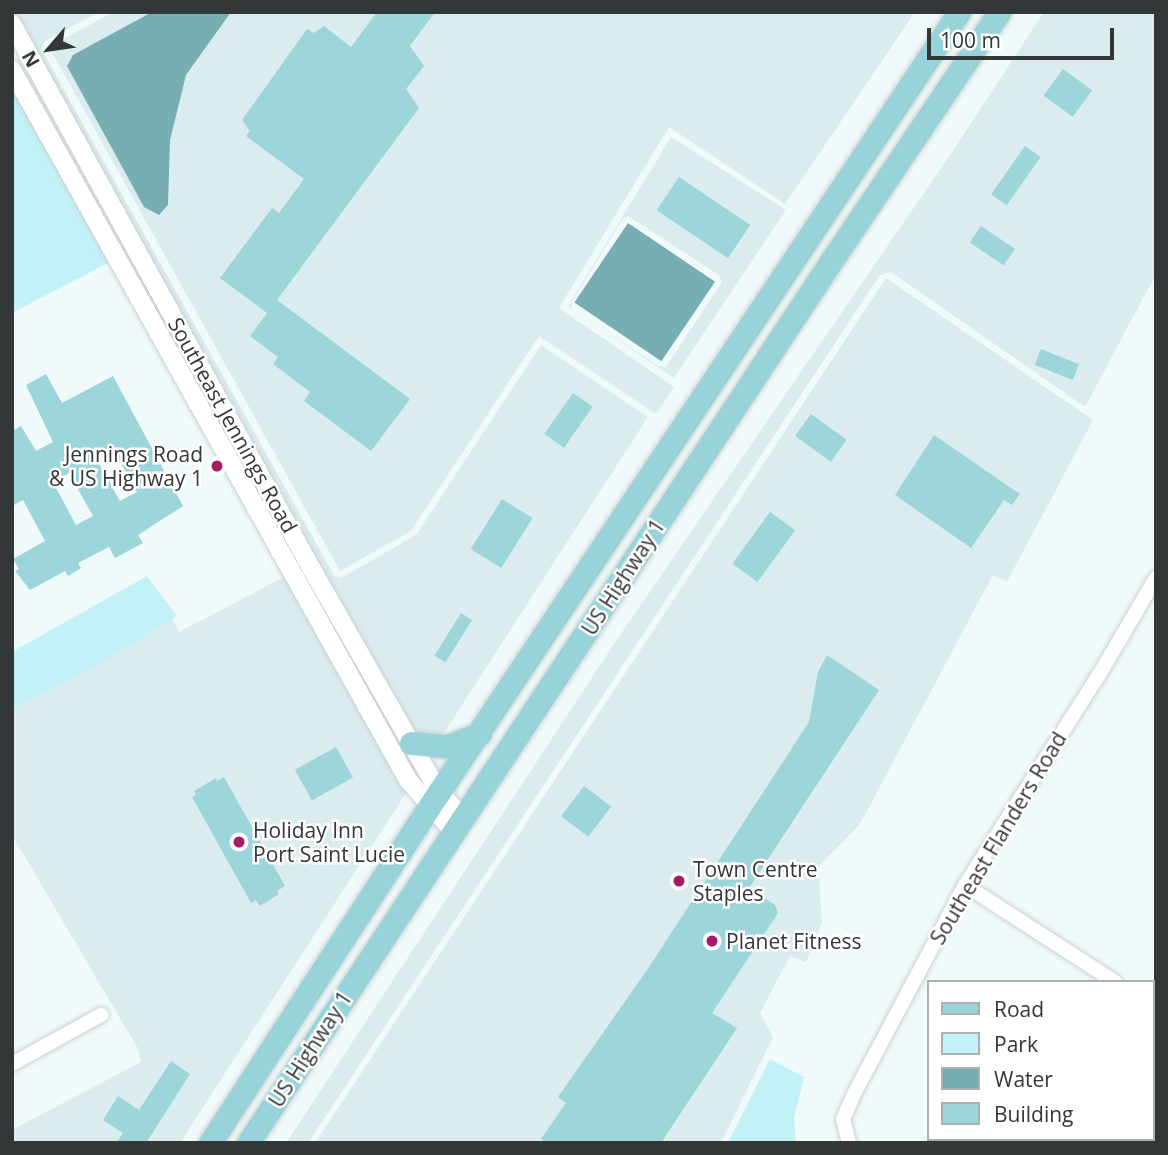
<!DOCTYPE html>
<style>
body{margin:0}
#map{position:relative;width:1168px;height:1155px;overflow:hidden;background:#f1fafb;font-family:"Open Sans",sans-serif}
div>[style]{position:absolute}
.built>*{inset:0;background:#dbecee}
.green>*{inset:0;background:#c2f2f7}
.water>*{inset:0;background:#76aeb3;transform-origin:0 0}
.building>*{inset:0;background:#9cd5da;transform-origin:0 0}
.roads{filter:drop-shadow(0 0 2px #c9d1d2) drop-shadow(0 0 2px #c9d1d2)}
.minor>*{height:14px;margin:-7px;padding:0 7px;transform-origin:7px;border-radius:7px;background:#fff}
.tertiary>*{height:18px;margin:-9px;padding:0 9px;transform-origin:9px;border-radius:9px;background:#fff}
.primary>*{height:23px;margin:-11.5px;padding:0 11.5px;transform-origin:11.5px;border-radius:11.5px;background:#97d3d9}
.dots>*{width:19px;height:19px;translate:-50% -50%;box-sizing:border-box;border:4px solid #fff;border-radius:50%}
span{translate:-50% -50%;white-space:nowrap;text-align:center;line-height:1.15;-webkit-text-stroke:5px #fff;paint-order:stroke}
.street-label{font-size:21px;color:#343737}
.poi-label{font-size:21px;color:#343737}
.right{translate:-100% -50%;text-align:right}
.left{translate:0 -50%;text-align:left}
.frame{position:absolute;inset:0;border:14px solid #343737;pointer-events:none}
.legend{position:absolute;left:927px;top:980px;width:228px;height:161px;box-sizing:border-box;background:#fff;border:2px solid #aeafaf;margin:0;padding:9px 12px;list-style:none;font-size:21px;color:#343737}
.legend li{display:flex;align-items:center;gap:14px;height:35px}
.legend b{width:35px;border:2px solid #aeafaf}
.north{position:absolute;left:14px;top:14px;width:70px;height:70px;-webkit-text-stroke:5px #fff;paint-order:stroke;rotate:241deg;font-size:19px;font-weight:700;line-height:28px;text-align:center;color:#343737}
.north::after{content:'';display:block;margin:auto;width:24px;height:32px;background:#343737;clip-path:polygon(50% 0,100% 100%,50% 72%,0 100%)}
.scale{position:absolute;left:927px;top:28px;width:187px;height:32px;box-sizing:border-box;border:4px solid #343737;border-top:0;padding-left:9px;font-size:21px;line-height:24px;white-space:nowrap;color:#343737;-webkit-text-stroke:5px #fff;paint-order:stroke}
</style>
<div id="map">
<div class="built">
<div style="clip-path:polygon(14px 12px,99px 12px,45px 41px,41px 49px,335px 577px,341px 578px,416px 535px,541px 345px,648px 417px,440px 739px,416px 736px,316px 561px)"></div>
<div style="clip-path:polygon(113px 12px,915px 12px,785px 204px,669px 127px,559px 308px,674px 387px,656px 414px,539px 336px,411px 531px,340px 571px,49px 47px)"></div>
<div style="clip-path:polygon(1044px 12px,1156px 12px,1156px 274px,1085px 407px,891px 272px,880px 275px,308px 1143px,286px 1143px,616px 641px,950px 155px)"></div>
<div style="clip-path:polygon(671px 137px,786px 210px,674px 378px,595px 324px,659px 366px,666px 367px,722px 282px,719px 275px,628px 216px,622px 220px,572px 302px,572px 309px,568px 306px)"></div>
<div style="clip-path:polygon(886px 278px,1093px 420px,1007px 582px,993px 575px,860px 824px,818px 867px,822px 922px,806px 962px,790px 956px,760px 1013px,773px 1037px,721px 1143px,315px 1143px)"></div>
<div style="clip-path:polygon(286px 576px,408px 790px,180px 1143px,12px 1143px,12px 1130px,141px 1062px,137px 1047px,12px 835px,12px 710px,106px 661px,172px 619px,179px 632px)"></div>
</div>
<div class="green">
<div style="clip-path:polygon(12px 85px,110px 262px,12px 313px)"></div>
<div style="clip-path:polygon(147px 576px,177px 616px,106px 661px,12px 710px,12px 652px)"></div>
<div style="clip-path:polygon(770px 1059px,804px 1077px,794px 1118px,796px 1143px,728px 1143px)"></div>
</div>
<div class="water">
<div style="clip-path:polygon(152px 12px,231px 12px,186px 75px,170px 140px,168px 205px,159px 215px,144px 207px,67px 66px,73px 55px)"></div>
<div style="left:628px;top:223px;width:105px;height:96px;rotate:34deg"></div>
</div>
<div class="building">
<div style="clip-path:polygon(377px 12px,435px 12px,410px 46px,424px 66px,406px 89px,419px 108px,277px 300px,410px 399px,371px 451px,304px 401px,310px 392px,273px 364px,278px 357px,250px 336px,267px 313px,220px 278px,272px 208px,279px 213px,304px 179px,246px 136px,250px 131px,242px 120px,307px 29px,314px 33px,324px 26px,351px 47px)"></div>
<div style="left:1063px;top:69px;width:36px;height:33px;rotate:36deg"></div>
<div style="left:1025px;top:146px;width:19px;height:59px;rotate:35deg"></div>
<div style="left:679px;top:177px;width:86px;height:40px;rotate:34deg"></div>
<div style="left:981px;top:226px;width:41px;height:20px;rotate:34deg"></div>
<div style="left:1041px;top:349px;width:41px;height:17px;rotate:22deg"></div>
<div style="clip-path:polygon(evenodd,46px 374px,62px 403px,113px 376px,183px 506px,138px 535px,143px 543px,115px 558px,109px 547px,78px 563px,81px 568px,68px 576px,65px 571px,30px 590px,15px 571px,19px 569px,13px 559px,45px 541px,23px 500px,12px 506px,12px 431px,21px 426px,36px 451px,53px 442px,26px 385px,46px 374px,113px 449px,137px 492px,120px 501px,96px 458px,113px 449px,46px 374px,69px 473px,93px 516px,76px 525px,53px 482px,69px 473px)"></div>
<div style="left:573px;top:393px;width:24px;height:50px;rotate:35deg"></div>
<div style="left:811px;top:414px;width:44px;height:27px;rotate:36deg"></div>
<div style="clip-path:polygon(934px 435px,1020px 494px,1012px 505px,1004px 500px,971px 548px,895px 495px)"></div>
<div style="left:502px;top:499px;width:36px;height:59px;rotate:32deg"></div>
<div style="left:770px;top:512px;width:31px;height:64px;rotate:36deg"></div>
<div style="left:461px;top:613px;width:13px;height:50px;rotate:32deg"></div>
<div style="clip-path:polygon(827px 655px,879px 690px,749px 888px,775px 905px,778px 913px,712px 1013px,737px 1028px,661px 1143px,546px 1143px,541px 1139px,566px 1103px,558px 1097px,647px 970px,809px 722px,818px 672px)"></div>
<div style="left:336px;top:747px;width:35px;height:47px;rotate:61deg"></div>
<div style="clip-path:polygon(224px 777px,285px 886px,277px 891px,279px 894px,260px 906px,256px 900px,251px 903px,192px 797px,196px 795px,194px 791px,216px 778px,217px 781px)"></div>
<div style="left:584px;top:786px;width:34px;height:38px;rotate:37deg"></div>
<div style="clip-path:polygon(171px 1061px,190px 1074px,146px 1143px,116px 1143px,123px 1133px,103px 1120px,118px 1096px,139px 1110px)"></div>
</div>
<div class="roads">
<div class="minor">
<div style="left:965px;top:885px;width:179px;rotate:32.9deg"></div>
<div style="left:1152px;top:1006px;width:4px;rotate:27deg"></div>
<div style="left:12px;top:1064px;width:102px;rotate:-28.8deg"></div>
<div style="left:849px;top:1143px;width:25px;rotate:-104deg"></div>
<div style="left:843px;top:1119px;width:30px;rotate:-66deg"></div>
<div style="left:855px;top:1092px;width:234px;rotate:-62deg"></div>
<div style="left:965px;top:885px;width:249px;rotate:-57.5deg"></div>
<div style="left:1099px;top:675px;width:113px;rotate:-59.6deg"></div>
</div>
<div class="tertiary">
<div style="left:12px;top:24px;width:627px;rotate:61.19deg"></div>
<div style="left:314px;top:573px;width:252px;rotate:60.3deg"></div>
<div style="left:439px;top:792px;width:37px;rotate:47deg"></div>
<div style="left:12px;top:70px;width:813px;rotate:60.85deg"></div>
<div style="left:408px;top:780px;width:69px;rotate:48.5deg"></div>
</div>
<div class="primary">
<div style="left:411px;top:743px;width:37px;rotate:5deg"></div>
<div style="left:448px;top:746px;width:34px;rotate:-21deg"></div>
<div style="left:210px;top:1143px;width:419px;rotate:-56.9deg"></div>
<div style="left:439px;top:792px;width:937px;rotate:-56.31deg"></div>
<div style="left:248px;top:1143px;width:1059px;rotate:-56.52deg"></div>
<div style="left:832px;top:260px;width:299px;rotate:-56deg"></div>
</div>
</div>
<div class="dots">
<div style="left:217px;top:466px;background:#a41c65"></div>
<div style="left:239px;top:842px;background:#a41c65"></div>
<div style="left:679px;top:881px;background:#a41c65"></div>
<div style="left:712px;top:941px;background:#a41c65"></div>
</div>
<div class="street-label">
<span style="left:233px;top:425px;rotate:61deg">Southeast Jennings Road</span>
<span style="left:623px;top:577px;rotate:-57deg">US Highway 1</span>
<span style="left:998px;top:838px;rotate:-59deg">Southeast Flanders Road</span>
<span style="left:310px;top:1049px;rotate:-57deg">US Highway 1</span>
</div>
<div class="poi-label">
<span class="right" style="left:203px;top:466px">Jennings Road<br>&amp; US Highway 1</span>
<span class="left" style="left:253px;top:842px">Holiday Inn<br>Port Saint Lucie</span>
<span class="left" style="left:693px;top:881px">Town Centre<br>Staples</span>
<span class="left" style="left:726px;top:941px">Planet Fitness</span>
</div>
<div class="frame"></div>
<ul class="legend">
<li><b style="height:9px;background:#97d3d9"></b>Road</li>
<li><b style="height:19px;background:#c2f2f7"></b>Park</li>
<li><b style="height:19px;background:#76aeb3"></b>Water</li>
<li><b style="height:19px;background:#9cd5da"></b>Building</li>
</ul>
<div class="north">N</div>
<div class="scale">100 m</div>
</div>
